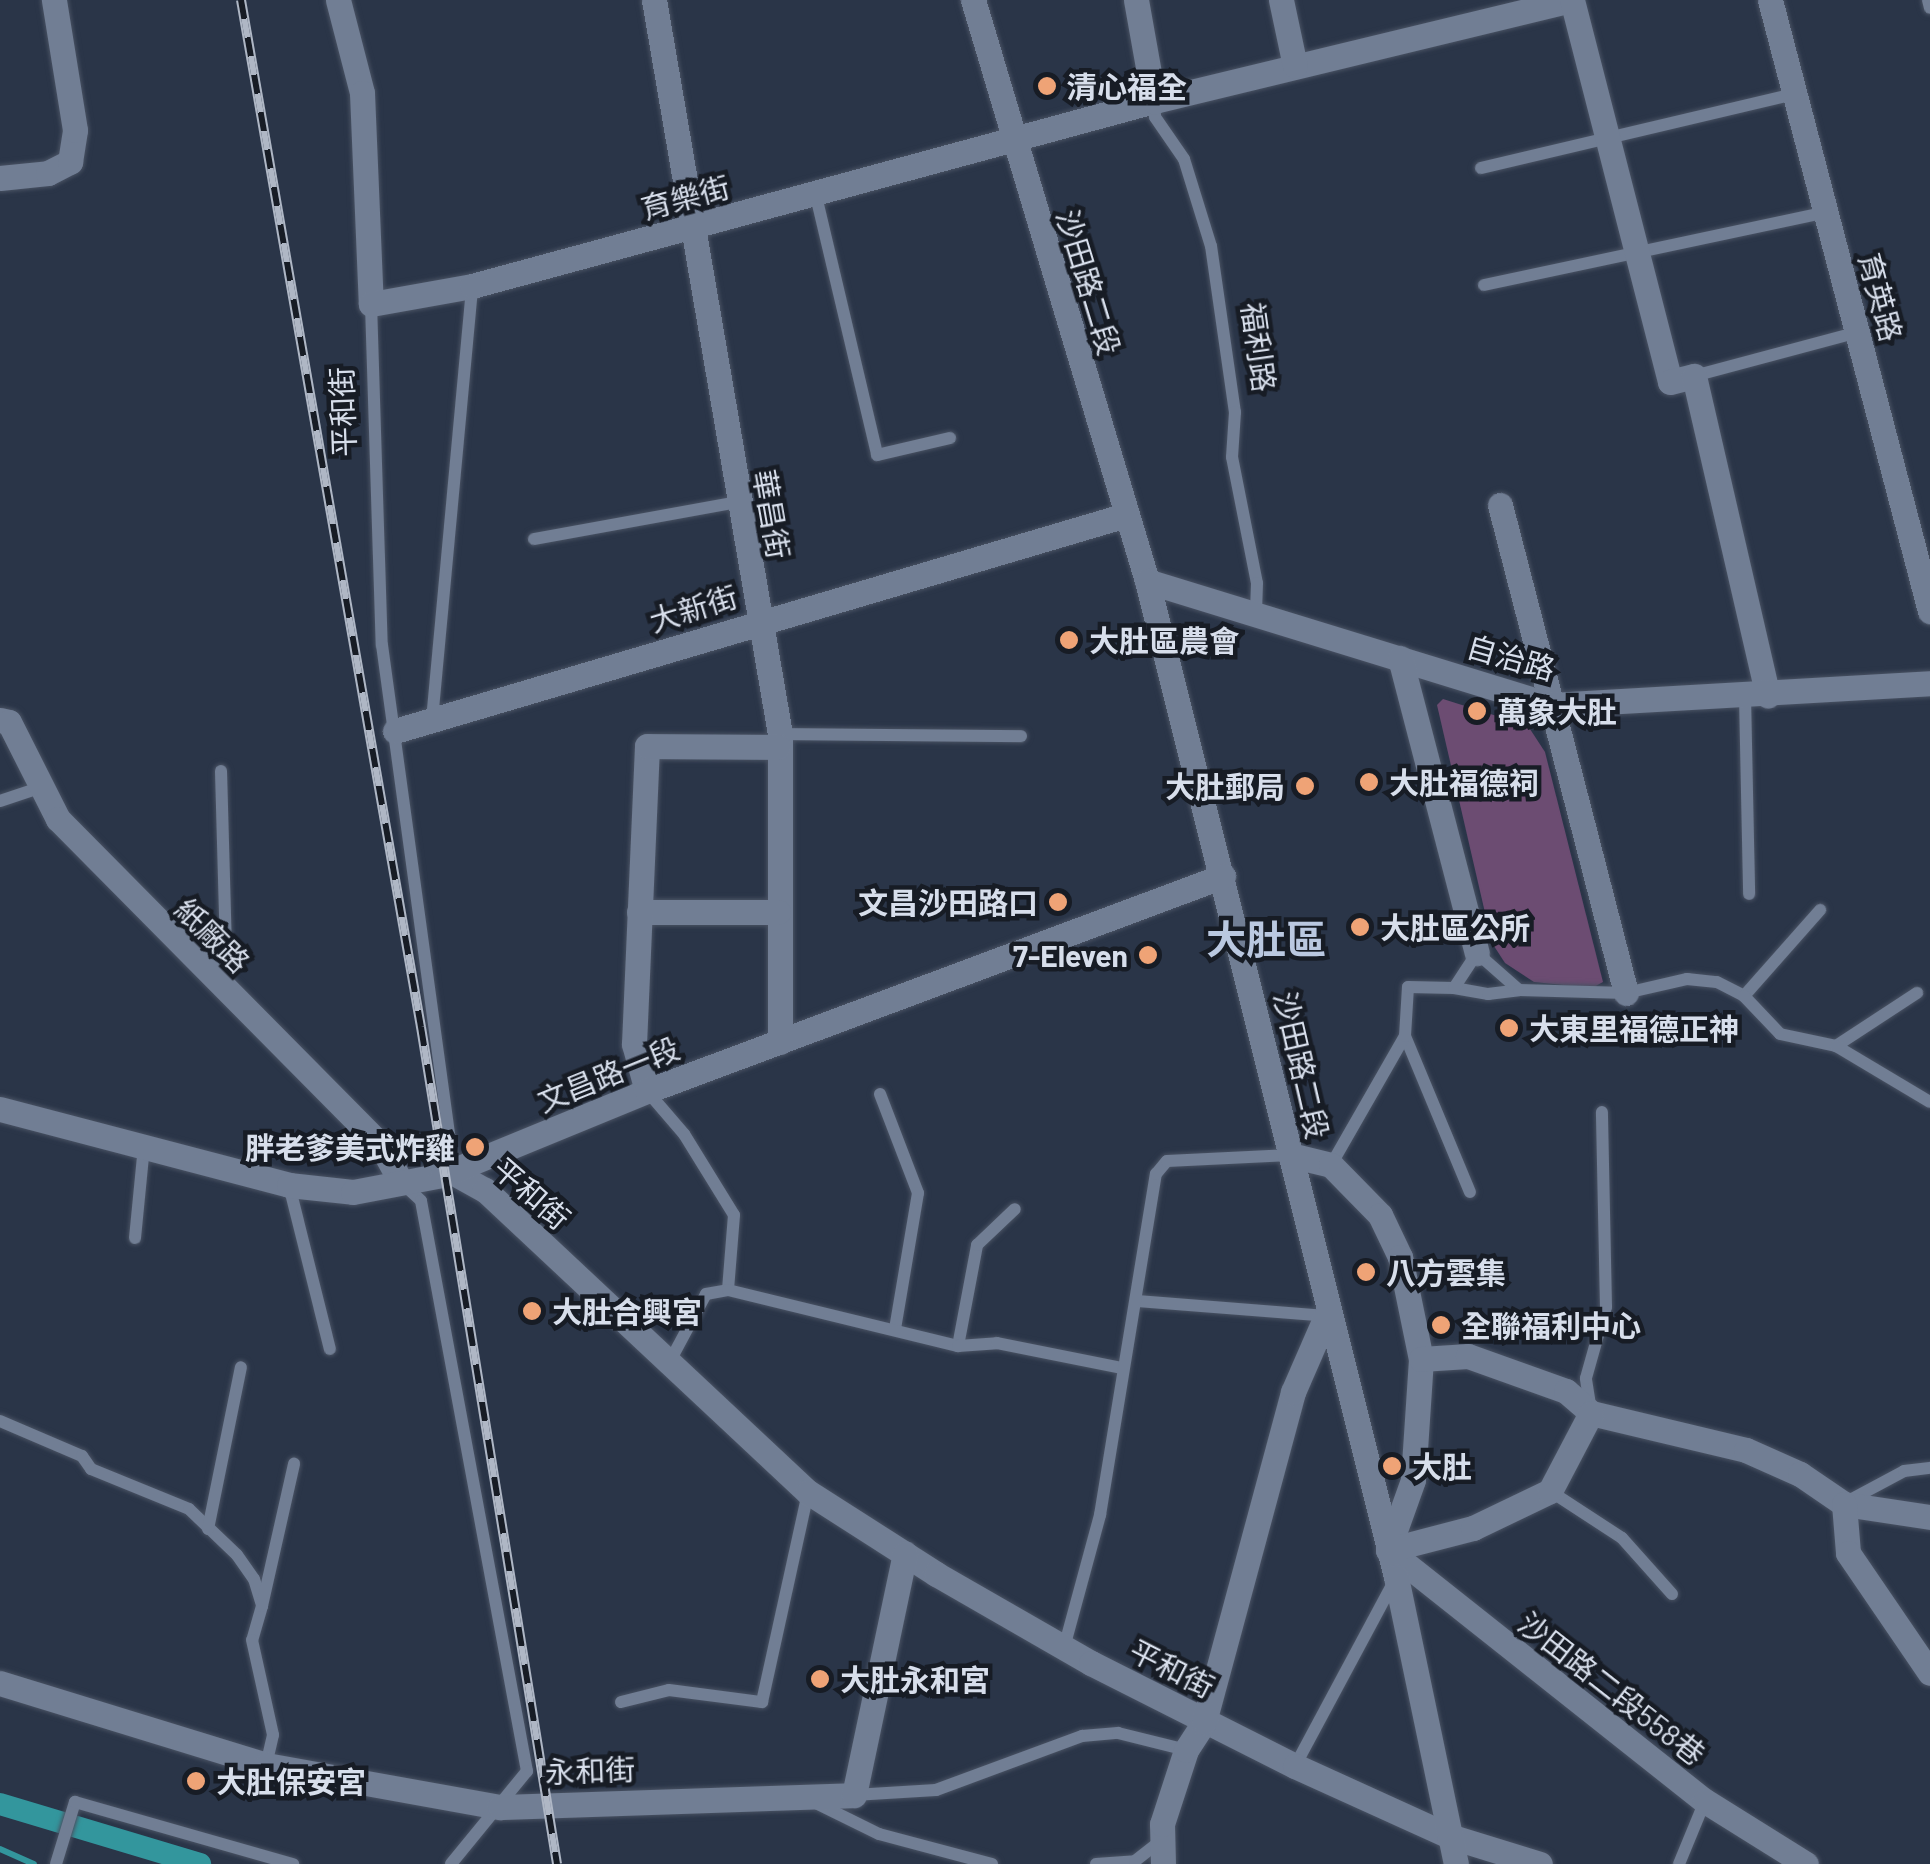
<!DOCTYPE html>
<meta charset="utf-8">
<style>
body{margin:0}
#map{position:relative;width:1930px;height:1864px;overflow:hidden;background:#2a3548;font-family:Barlow,"Noto Sans TC",sans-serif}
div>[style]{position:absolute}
.green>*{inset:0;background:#6c4c72}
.stream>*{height:6px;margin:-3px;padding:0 3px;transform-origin:3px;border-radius:3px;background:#33969d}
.canal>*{height:22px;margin:-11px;padding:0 11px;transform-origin:11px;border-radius:11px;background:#33969d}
.roads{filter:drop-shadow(0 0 2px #495263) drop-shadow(0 0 2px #495263)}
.lane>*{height:12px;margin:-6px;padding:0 6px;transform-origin:6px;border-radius:6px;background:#717e94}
.street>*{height:25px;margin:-12.5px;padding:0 12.5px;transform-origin:12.5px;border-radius:12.5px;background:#717e94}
.secondary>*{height:25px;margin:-12.5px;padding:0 12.5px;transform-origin:12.5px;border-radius:12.5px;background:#717e94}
.rail>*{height:10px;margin-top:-5px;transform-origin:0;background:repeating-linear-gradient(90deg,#171c25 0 19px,#afb7c5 0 38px);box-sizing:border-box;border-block:2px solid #afb7c5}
.dots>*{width:28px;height:28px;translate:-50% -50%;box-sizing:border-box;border:5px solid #171c25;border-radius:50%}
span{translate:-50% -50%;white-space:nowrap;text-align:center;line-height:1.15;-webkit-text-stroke:9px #171c25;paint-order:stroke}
.poi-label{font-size:30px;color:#d7deeb;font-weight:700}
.left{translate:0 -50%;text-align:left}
.right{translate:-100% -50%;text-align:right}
.street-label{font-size:30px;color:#d7deeb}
.district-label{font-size:40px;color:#bac8e0;font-weight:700}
</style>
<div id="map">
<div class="green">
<div style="clip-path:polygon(1443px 699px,1528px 726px,1545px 752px,1603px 982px,1592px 988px,1534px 982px,1505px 963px,1492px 943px,1437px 705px)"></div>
</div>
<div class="stream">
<div style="left:0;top:1849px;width:37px;rotate:24deg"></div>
</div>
<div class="canal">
<div style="left:0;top:1804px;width:209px;rotate:16.7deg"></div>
</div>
<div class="roads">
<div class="lane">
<div style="left:1928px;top:0;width:8px;rotate:76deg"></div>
<div style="left:1154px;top:101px;width:16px;rotate:86deg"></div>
<div style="left:1155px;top:117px;width:51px;rotate:55.4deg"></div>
<div style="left:1184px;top:159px;width:91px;rotate:72.8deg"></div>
<div style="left:1211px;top:246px;width:168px;rotate:81.8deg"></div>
<div style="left:1235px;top:412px;width:45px;rotate:93.8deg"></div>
<div style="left:1232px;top:457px;width:128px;rotate:78.8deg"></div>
<div style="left:1257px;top:583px;width:30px;rotate:92deg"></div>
<div style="left:1481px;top:168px;width:323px;rotate:-13.3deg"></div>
<div style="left:816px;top:196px;width:266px;rotate:76.7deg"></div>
<div style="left:877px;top:455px;width:75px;rotate:-13.1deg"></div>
<div style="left:1484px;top:285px;width:348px;rotate:-12deg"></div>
<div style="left:371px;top:304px;width:341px;rotate:88.2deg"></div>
<div style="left:382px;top:645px;width:530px;rotate:82.19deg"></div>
<div style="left:1694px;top:376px;width:170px;rotate:-15deg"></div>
<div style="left:534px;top:539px;width:206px;rotate:-10.3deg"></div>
<div style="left:1745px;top:696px;width:198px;rotate:88.8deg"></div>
<div style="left:432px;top:720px;width:436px;rotate:-84.7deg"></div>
<div style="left:780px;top:734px;width:241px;rotate:0.5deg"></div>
<div style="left:221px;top:771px;width:217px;rotate:88.4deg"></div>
<div style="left:0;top:801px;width:41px;rotate:-18.4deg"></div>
<div style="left:1454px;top:988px;width:35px;rotate:10deg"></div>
<div style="left:1488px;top:994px;width:31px;rotate:-7deg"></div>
<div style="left:1744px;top:996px;width:115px;rotate:-48.5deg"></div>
<div style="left:1405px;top:1036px;width:169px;rotate:67.4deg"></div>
<div style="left:1836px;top:1046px;width:97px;rotate:-33.2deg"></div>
<div style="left:647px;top:1091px;width:57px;rotate:49.3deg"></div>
<div style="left:684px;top:1134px;width:95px;rotate:58.3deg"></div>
<div style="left:734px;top:1215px;width:75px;rotate:94.6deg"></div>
<div style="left:880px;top:1094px;width:106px;rotate:69deg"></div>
<div style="left:918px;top:1193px;width:138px;rotate:99.6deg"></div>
<div style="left:1331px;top:1165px;width:149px;rotate:-60.2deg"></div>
<div style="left:1405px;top:1036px;width:49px;rotate:-86.5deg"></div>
<div style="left:1408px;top:987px;width:46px;rotate:1.2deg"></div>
<div style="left:1454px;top:988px;width:42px;rotate:-56.7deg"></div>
<div style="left:1477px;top:953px;width:56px;rotate:41.4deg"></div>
<div style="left:1519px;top:990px;width:107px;rotate:1.6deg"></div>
<div style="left:1626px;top:993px;width:63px;rotate:-12.9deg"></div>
<div style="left:1687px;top:979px;width:30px;rotate:6deg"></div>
<div style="left:1717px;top:982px;width:30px;rotate:27deg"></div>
<div style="left:1744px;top:996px;width:52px;rotate:46.5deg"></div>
<div style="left:1780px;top:1034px;width:57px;rotate:12.1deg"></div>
<div style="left:1836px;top:1046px;width:109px;rotate:30.8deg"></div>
<div style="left:402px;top:1183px;width:26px;rotate:43deg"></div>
<div style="left:421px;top:1201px;width:580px;rotate:79.47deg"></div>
<div style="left:527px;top:1771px;width:120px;rotate:129.3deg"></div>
<div style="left:289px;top:1185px;width:169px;rotate:76deg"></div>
<div style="left:135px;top:1238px;width:91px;rotate:-84.4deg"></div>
<div style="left:1137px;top:1301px;width:190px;rotate:4.5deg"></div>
<div style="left:958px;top:1346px;width:103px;rotate:-79.3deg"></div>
<div style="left:977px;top:1245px;width:52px;rotate:-43.5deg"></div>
<div style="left:669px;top:1363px;width:78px;rotate:-61.8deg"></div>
<div style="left:706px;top:1294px;width:22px;rotate:-10deg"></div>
<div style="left:728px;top:1290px;width:237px;rotate:13.7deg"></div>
<div style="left:958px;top:1346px;width:39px;rotate:-4deg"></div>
<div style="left:997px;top:1343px;width:127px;rotate:11.3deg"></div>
<div style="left:1591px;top:1411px;width:33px;rotate:-99deg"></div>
<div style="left:1586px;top:1378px;width:74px;rotate:-74.3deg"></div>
<div style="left:1606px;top:1307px;width:195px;rotate:-91.2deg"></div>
<div style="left:0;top:1421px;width:89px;rotate:23.1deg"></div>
<div style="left:82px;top:1456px;width:16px;rotate:55deg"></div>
<div style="left:91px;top:1469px;width:106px;rotate:22.2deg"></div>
<div style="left:189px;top:1509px;width:66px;rotate:43.8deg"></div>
<div style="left:237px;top:1555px;width:29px;rotate:55deg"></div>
<div style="left:254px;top:1579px;width:28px;rotate:73deg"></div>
<div style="left:262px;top:1606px;width:35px;rotate:106deg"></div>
<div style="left:252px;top:1640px;width:97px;rotate:77.5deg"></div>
<div style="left:273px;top:1735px;width:31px;rotate:103deg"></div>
<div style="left:1550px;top:1491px;width:86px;rotate:33.1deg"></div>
<div style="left:1622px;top:1538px;width:75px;rotate:48.2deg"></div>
<div style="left:1850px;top:1500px;width:61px;rotate:-28.2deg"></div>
<div style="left:1904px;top:1471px;width:26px;rotate:-7deg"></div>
<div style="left:208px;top:1529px;width:165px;rotate:-78.5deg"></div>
<div style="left:262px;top:1606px;width:146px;rotate:-77.3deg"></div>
<div style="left:1065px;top:1644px;width:134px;rotate:-74.8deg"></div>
<div style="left:1100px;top:1515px;width:346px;rotate:-80.7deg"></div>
<div style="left:1156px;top:1174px;width:17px;rotate:-50deg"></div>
<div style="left:1167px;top:1161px;width:123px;rotate:-2.8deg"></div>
<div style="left:621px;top:1702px;width:49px;rotate:-14deg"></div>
<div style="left:669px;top:1690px;width:94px;rotate:7.4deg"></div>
<div style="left:762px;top:1702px;width:215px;rotate:-77.6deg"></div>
<div style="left:1295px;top:1766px;width:208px;rotate:-61.8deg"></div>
<div style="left:854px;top:1795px;width:82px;rotate:-3.5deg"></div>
<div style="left:936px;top:1790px;width:156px;rotate:-20.3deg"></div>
<div style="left:1082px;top:1736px;width:36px;rotate:-5deg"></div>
<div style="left:1118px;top:1733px;width:70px;rotate:14deg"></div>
<div style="left:814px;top:1802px;width:72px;rotate:26.2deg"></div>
<div style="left:879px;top:1834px;width:117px;rotate:14.9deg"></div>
<div style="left:56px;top:1864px;width:65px;rotate:-73deg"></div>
<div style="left:75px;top:1802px;width:227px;rotate:15.9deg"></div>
<div style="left:1096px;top:1864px;width:39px;rotate:-4deg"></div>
<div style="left:1135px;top:1861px;width:34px;rotate:-38deg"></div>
<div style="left:1679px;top:1864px;width:68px;rotate:-67.6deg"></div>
</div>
<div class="street">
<div style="left:338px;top:0;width:96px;rotate:75.5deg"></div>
<div style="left:362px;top:93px;width:211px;rotate:87.6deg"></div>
<div style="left:371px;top:304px;width:103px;rotate:-10.1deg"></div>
<div style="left:472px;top:286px;width:707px;rotate:-15.18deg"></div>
<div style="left:1154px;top:101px;width:429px;rotate:-13.6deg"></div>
<div style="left:654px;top:0;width:745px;rotate:80.26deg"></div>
<div style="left:780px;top:734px;width:308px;rotate:90deg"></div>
<div style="left:1136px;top:0;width:103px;rotate:79.9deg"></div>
<div style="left:1281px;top:0;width:67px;rotate:78deg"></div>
<div style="left:1572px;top:0;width:394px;rotate:75.6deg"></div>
<div style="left:1670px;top:382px;width:25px;rotate:-14deg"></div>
<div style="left:1694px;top:376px;width:328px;rotate:77deg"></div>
<div style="left:1770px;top:0;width:632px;rotate:75.33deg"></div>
<div style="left:0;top:178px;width:48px;rotate:-5.9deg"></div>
<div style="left:48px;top:173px;width:25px;rotate:-27deg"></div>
<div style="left:70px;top:162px;width:32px;rotate:-81deg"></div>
<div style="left:75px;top:130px;width:132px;rotate:-99.2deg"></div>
<div style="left:1500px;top:505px;width:504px;rotate:75.52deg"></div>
<div style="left:1147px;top:581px;width:423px;rotate:17.1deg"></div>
<div style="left:1551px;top:705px;width:380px;rotate:-3.3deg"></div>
<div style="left:1400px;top:658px;width:305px;rotate:75.4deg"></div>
<div style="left:0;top:720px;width:9px;rotate:13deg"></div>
<div style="left:9px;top:722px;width:109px;rotate:63.2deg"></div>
<div style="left:58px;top:819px;width:458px;rotate:45.3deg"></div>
<div style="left:380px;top:1144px;width:43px;rotate:61.1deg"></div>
<div style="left:395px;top:731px;width:762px;rotate:-16.46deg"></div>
<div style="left:639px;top:912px;width:139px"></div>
<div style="left:647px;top:1091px;width:49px;rotate:-105.5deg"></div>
<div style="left:634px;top:1044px;width:298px;rotate:-87.5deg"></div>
<div style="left:647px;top:746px;width:131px;rotate:0.4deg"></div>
<div style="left:1290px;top:1155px;width:42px;rotate:13.7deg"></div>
<div style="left:1331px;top:1165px;width:70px;rotate:45.6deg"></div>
<div style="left:1380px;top:1215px;width:47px;rotate:64.5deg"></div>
<div style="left:1400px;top:1257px;width:104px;rotate:78.4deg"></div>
<div style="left:1421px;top:1359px;width:121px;rotate:93.8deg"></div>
<div style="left:1413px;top:1480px;width:74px;rotate:109.7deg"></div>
<div style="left:454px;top:1173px;width:35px;rotate:29deg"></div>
<div style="left:485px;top:1190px;width:442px;rotate:43.1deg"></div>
<div style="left:808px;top:1492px;width:152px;rotate:32.6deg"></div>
<div style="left:936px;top:1574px;width:179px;rotate:29.9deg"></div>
<div style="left:1091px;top:1663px;width:229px;rotate:26.8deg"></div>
<div style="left:1295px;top:1766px;width:169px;rotate:24.4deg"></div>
<div style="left:1449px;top:1836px;width:95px;rotate:17.1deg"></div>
<div style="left:1421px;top:1359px;width:47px;rotate:-3.7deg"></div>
<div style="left:1468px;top:1356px;width:104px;rotate:19.7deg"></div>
<div style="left:1566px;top:1391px;width:33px;rotate:41deg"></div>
<div style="left:1591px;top:1413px;width:159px;rotate:13.4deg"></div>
<div style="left:1746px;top:1450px;width:59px;rotate:24deg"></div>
<div style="left:1800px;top:1474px;width:53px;rotate:34.3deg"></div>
<div style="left:1844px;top:1504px;width:87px;rotate:8.6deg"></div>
<div style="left:1844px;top:1504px;width:49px;rotate:85.3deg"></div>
<div style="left:1848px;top:1553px;width:145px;rotate:55.7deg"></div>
<div style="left:1388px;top:1550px;width:404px;rotate:38.4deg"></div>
<div style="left:1705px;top:1801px;width:119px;rotate:32deg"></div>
<div style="left:1388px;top:1550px;width:88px;rotate:-14.5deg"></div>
<div style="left:1473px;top:1528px;width:85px;rotate:-25.7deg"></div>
<div style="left:1550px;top:1491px;width:88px;rotate:-62.3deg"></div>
<div style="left:0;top:1683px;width:278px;rotate:17.1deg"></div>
<div style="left:266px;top:1765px;width:238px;rotate:10.2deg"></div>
<div style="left:500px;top:1807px;width:354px;rotate:-1.9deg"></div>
<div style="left:854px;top:1795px;width:247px;rotate:-78.1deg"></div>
<div style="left:1163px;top:1864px;width:40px;rotate:-91.4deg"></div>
<div style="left:1162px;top:1824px;width:78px;rotate:-72deg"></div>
<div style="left:1186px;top:1750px;width:33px;rotate:-57deg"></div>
<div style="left:1204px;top:1722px;width:342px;rotate:-74.9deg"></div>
<div style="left:1293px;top:1392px;width:83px;rotate:-66.5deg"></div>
</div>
<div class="secondary">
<div style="left:973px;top:0;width:606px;rotate:73.33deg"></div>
<div style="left:1147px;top:581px;width:1027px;rotate:75.96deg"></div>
<div style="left:1396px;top:1577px;width:293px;rotate:78.2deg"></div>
<div style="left:0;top:1109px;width:299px;rotate:14.7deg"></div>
<div style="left:289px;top:1185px;width:64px;rotate:6.2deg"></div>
<div style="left:353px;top:1192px;width:91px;rotate:-10.8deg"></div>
<div style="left:442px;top:1175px;width:222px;rotate:-22.3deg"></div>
<div style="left:647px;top:1091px;width:615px;rotate:-20.47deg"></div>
</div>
</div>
<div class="rail">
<div style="left:241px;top:0;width:1043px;rotate:80.06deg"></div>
<div style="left:421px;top:1027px;width:848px;rotate:80.77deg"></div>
</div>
<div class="dots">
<div style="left:1047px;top:86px;background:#efa376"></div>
<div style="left:1069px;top:640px;background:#efa376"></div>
<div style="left:1477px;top:711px;background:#efa376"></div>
<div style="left:1369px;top:782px;background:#efa376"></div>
<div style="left:1305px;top:786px;background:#efa376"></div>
<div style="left:1058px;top:902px;background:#efa376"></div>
<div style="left:1360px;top:927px;background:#efa376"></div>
<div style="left:1148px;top:955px;background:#efa376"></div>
<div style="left:1509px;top:1028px;background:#efa376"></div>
<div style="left:475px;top:1147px;background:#efa376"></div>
<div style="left:1366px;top:1272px;background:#efa376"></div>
<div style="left:532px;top:1311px;background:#efa376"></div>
<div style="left:1441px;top:1325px;background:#efa376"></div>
<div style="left:1392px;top:1466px;background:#efa376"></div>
<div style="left:820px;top:1679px;background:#efa376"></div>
<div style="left:196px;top:1781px;background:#efa376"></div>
</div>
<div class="poi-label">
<span class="left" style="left:1067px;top:86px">清心福全</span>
<span class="left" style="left:1089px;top:640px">大肚區農會</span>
<span class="left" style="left:1497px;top:711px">萬象大肚</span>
<span class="left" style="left:1389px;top:782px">大肚福德祠</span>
<span class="right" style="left:1285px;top:786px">大肚郵局</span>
<span class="right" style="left:1038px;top:902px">文昌沙田路口</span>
<span class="left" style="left:1380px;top:927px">大肚區公所</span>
<span class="right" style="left:1128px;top:955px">7-Eleven</span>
<span class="left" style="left:1529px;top:1028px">大東里福德正神</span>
<span class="right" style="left:455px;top:1147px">胖老爹美式炸雞</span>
<span class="left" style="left:1386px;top:1272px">八方雲集</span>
<span class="left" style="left:552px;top:1311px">大肚合興宮</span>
<span class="left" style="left:1461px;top:1325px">全聯福利中心</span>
<span class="left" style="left:1412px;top:1466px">大肚</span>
<span class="left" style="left:840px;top:1679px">大肚永和宮</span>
<span class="left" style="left:216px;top:1781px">大肚保安宮</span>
</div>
<div class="street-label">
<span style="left:685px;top:197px;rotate:-15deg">育樂街</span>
<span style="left:1089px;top:282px;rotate:73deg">沙田路二段</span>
<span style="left:1881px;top:297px;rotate:75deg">育英路</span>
<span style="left:1259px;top:347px;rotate:82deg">福利路</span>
<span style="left:342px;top:412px;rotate:-92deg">平和街</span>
<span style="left:772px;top:514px;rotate:80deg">華昌街</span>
<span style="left:693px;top:608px;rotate:-17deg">大新街</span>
<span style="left:1511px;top:657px;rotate:16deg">自治路</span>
<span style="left:213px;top:935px;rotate:45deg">紙廠路</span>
<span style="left:1302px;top:1065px;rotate:77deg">沙田路二段</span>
<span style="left:608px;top:1074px;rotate:-22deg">文昌路一段</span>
<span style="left:532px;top:1193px;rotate:41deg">平和街</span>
<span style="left:1172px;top:1668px;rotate:27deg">平和街</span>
<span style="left:1612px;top:1688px;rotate:38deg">沙田路二段558巷</span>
<span style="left:590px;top:1770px;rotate:-2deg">永和街</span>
</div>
<div class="district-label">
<span style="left:1266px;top:938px">大肚區</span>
</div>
</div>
